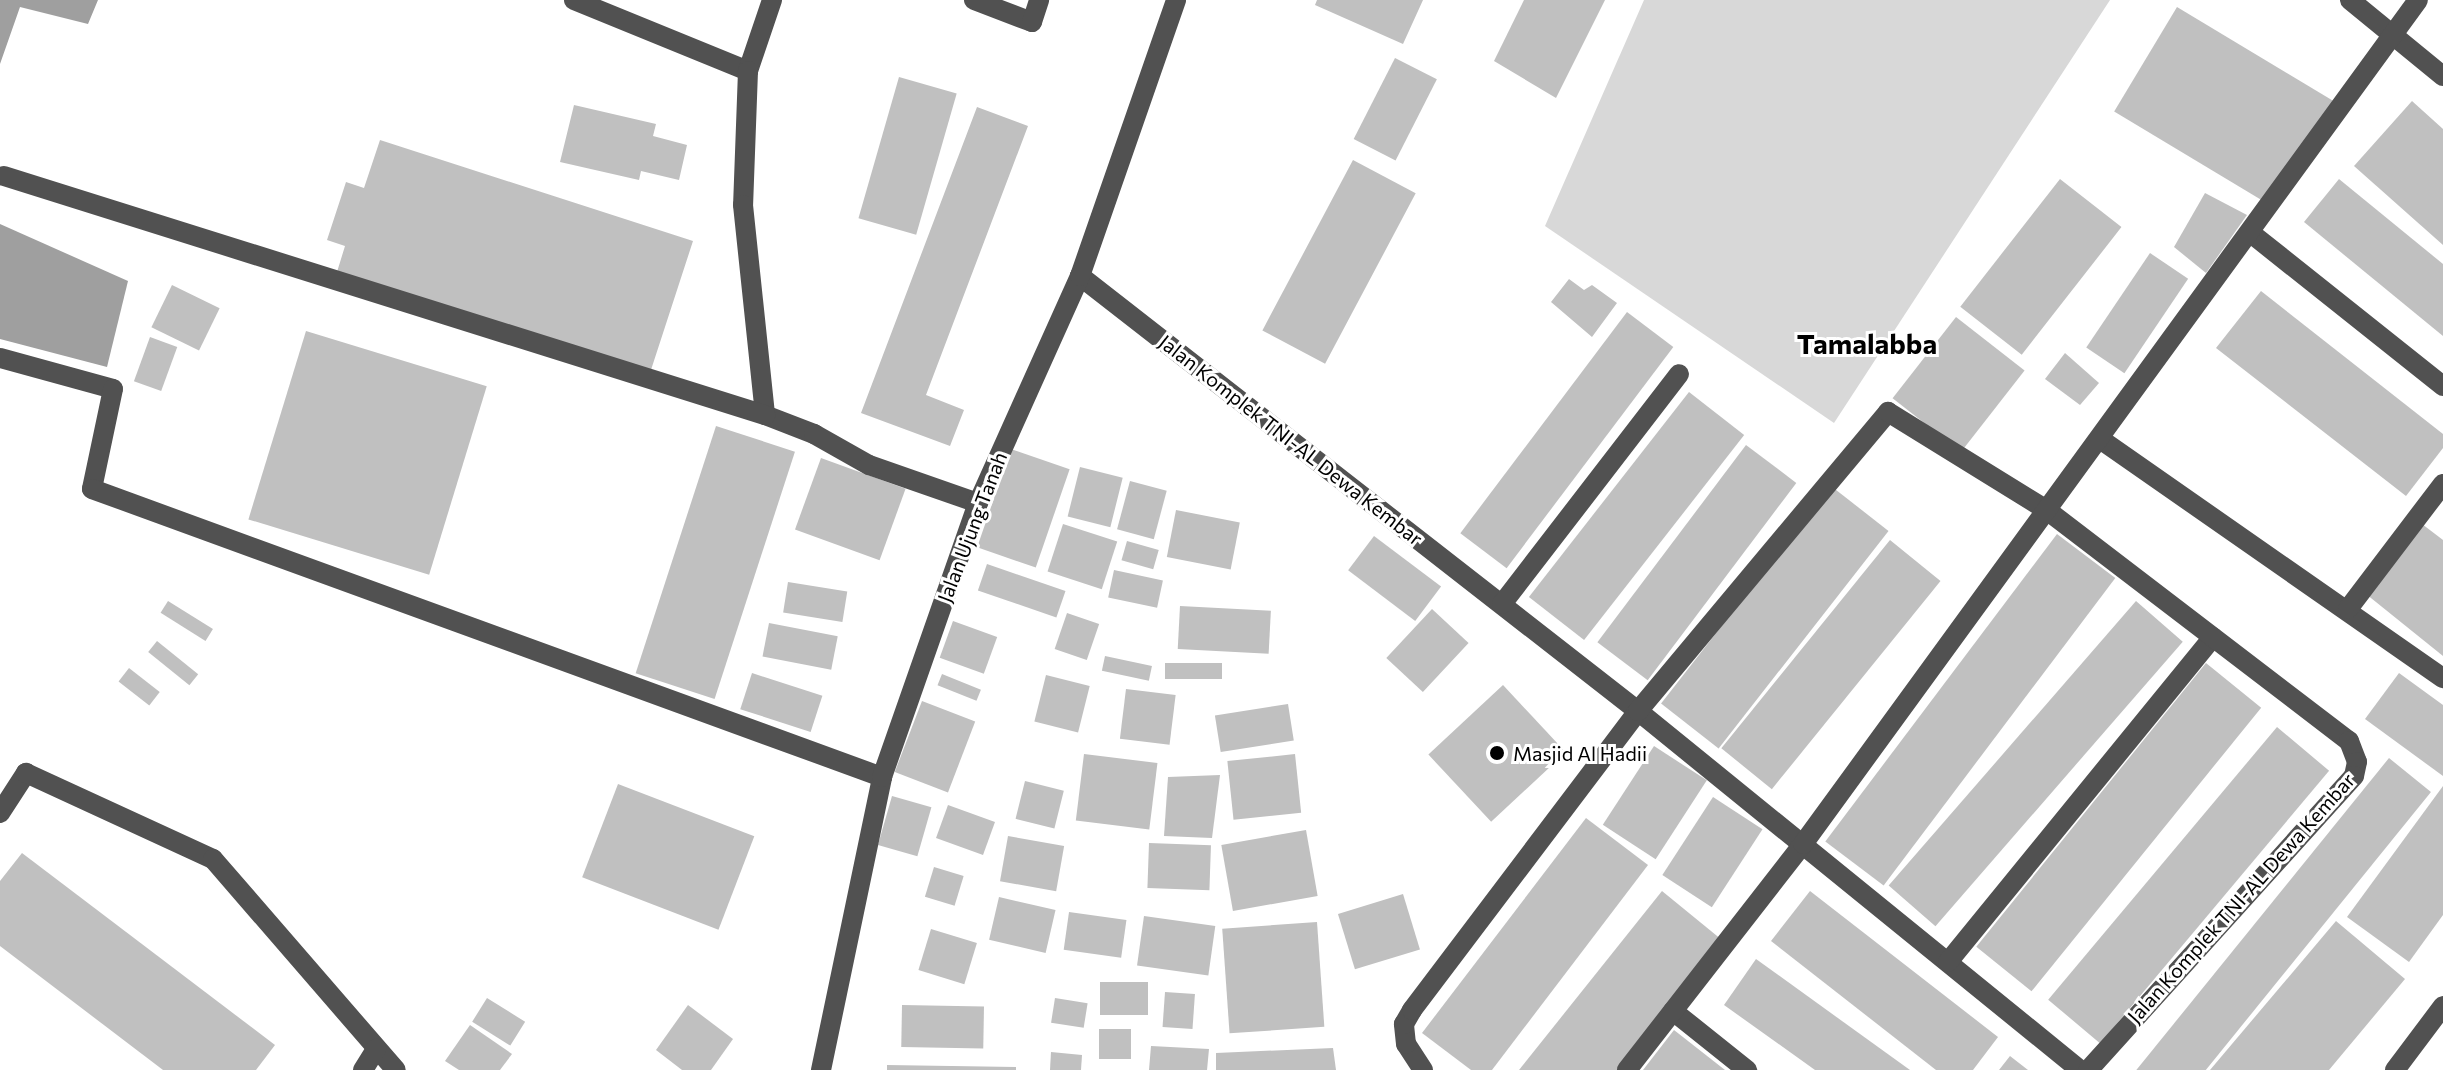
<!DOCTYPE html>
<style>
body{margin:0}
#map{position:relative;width:2443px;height:1070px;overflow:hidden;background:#fff;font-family:Commissioner,sans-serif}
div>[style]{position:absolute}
.green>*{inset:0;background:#d8d8d8}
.water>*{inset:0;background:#9f9f9f}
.building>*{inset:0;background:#c0c0c0;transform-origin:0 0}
.minor>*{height:20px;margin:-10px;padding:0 10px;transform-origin:10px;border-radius:10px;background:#515151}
.dots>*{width:22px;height:22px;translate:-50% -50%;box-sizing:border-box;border:4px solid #fff;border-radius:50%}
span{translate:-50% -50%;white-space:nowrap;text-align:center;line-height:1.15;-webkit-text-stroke:6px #fff;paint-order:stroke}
.street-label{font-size:20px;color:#000}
.poi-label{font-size:20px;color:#000}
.left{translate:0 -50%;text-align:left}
.district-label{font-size:28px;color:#000;font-weight:700}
</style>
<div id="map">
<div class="green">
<div style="clip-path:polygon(1644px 0,2110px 0,1834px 423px,1545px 226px)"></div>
</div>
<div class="water">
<div style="clip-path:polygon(0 0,98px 0,88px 24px,20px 7px,0 64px)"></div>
<div style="clip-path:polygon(0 224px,128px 281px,107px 367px,0 339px)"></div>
</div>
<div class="building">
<div style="clip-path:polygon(1317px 0,1423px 0,1403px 44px,1315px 5px)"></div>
<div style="clip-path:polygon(1524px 0,1605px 0,1556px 98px,1494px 61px)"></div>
<div style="left:2177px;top:7px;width:183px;height:122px;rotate:31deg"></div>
<div style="left:1395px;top:58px;width:47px;height:91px;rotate:27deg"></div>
<div style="left:899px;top:77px;width:60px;height:147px;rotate:16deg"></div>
<div style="clip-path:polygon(2412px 101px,2443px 129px,2443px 245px,2354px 166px)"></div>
<div style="clip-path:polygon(574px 105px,656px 124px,653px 136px,687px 145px,679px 180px,641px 171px,639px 180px,560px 162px)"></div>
<div style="clip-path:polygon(977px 107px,1028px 126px,926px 395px,964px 410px,950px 446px,861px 413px)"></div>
<div style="clip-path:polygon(380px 140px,693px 241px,650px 373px,337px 272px,345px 246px,327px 240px,346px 182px,364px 188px)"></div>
<div style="left:1353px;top:160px;width:71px;height:193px;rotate:28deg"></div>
<div style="left:2060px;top:179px;width:78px;height:162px;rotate:38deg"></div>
<div style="clip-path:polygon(2339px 179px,2443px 264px,2443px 336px,2304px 222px)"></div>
<div style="clip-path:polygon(2205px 193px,2247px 215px,2206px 273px,2174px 247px)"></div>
<div style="left:2150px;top:253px;width:46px;height:114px;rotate:34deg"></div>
<div style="clip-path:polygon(1569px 279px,1584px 290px,1592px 285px,1617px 303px,1592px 337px,1551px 302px)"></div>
<div style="left:172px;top:285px;width:53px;height:47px;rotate:26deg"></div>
<div style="clip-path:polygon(2261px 291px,2443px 434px,2443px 448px,2406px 496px,2216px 348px)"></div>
<div style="left:1627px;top:312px;width:58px;height:277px;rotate:37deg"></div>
<div style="left:1956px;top:317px;width:87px;height:103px;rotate:38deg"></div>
<div style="left:306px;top:331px;width:189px;height:197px;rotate:17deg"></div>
<div style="left:150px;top:337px;width:29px;height:47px;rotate:20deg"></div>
<div style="clip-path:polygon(2065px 353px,2099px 383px,2080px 405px,2045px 379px)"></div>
<div style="left:1689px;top:392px;width:70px;height:260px;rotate:38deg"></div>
<div style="left:716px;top:426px;width:83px;height:260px;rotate:18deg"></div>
<div style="left:1746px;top:445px;width:63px;height:247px;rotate:37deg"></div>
<div style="left:1011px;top:449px;width:62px;height:104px;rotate:19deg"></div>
<div style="left:821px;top:458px;width:90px;height:76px;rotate:20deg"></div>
<div style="left:1080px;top:467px;width:44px;height:51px;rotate:14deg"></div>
<div style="left:1130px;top:481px;width:38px;height:50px;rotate:15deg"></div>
<div style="left:1831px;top:486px;width:73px;height:276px;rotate:38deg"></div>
<div style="left:1176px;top:510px;width:65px;height:48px;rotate:11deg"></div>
<div style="left:1063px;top:524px;width:57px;height:50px;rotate:18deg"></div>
<div style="clip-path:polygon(2422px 524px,2443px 540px,2443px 656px,2366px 594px)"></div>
<div style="left:2057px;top:534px;width:73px;height:385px;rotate:37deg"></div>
<div style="left:1374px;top:536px;width:84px;height:43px;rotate:37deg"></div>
<div style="left:1890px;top:540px;width:65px;height:268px;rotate:39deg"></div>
<div style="left:1127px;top:541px;width:33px;height:20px;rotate:16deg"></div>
<div style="left:987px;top:564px;width:83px;height:28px;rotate:19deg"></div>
<div style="left:1114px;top:570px;width:50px;height:28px;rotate:12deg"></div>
<div style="left:788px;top:582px;width:60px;height:31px;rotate:9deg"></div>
<div style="left:168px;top:601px;width:53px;height:14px;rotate:32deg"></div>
<div style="left:2136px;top:601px;width:62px;height:377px;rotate:41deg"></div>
<div style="left:1180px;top:606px;width:91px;height:43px;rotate:3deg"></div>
<div style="left:1432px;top:609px;width:50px;height:67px;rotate:43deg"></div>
<div style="left:1067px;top:613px;width:34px;height:38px;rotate:19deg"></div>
<div style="left:953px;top:621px;width:47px;height:39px;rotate:20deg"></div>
<div style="left:769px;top:623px;width:70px;height:34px;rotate:11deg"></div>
<div style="left:157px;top:641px;width:53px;height:14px;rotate:39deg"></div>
<div style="left:1105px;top:656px;width:48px;height:15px;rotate:12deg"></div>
<div style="left:1165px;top:663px;width:57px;height:16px"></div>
<div style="left:2206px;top:663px;width:71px;height:365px;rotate:39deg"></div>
<div style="left:129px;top:668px;width:39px;height:17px;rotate:38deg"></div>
<div style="left:752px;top:673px;width:74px;height:38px;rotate:18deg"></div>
<div style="clip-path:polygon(2399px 673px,2443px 705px,2443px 776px,2365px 719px)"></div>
<div style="left:942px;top:674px;width:42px;height:12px;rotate:22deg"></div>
<div style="left:1046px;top:675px;width:45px;height:48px;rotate:14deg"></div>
<div style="left:1503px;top:685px;width:92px;height:102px;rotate:47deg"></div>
<div style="left:1126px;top:689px;width:50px;height:50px;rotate:7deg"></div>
<div style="left:922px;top:701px;width:57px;height:76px;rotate:21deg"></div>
<div style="left:1288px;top:704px;width:37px;height:74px;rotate:81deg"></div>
<div style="left:2277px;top:727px;width:68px;height:356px;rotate:40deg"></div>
<div style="left:1654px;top:746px;width:63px;height:94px;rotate:33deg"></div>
<div style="left:1084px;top:754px;width:74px;height:67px;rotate:7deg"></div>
<div style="left:1295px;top:754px;width:59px;height:68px;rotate:84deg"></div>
<div style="left:2389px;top:758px;width:54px;height:405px;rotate:39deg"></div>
<div style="clip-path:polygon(1220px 775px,1212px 838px,1164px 836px,1168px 777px)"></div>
<div style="left:1025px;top:781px;width:40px;height:39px;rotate:14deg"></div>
<div style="left:618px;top:784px;width:146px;height:100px;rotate:21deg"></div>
<div style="clip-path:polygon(2443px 786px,2443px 915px,2409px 962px,2347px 917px)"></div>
<div style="left:892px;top:796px;width:41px;height:51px;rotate:16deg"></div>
<div style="left:1713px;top:797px;width:59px;height:93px;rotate:33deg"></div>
<div style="left:948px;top:805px;width:50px;height:35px;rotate:20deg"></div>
<div style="clip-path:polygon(1586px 818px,1648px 865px,1492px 1070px,1471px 1070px,1422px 1033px)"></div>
<div style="left:1306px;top:830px;width:67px;height:86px;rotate:80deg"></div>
<div style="left:1008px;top:836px;width:57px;height:46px;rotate:10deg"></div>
<div style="left:1149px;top:843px;width:62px;height:45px;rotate:2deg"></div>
<div style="clip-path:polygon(22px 853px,275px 1045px,256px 1070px,163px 1070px,0 946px,0 881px)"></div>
<div style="left:934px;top:867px;width:31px;height:31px;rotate:17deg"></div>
<div style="clip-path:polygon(1662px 891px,1722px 940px,1618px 1070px,1519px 1070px)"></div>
<div style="clip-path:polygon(1810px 891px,1998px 1037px,1973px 1070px,1936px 1070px,1771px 941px)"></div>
<div style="left:1403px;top:894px;width:58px;height:68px;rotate:73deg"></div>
<div style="left:999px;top:897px;width:58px;height:44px;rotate:13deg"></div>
<div style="left:1069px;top:912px;width:58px;height:38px;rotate:8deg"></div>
<div style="left:1144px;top:916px;width:72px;height:50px;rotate:8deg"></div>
<div style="clip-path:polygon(2336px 921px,2405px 979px,2329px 1070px,2210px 1070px)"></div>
<div style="left:1317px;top:922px;width:105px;height:95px;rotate:86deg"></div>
<div style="left:931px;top:929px;width:48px;height:43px;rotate:17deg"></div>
<div style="clip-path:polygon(1756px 959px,1910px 1070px,1815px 1070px,1724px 1005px)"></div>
<div style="left:1148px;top:982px;width:33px;height:48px;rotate:90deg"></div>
<div style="left:1165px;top:992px;width:30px;height:35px;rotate:4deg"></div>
<div style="left:487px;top:998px;width:45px;height:28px;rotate:32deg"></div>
<div style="left:1055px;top:998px;width:33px;height:25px;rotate:9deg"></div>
<div style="clip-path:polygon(688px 1005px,733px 1039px,711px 1070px,682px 1070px,656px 1050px)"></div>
<div style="left:902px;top:1005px;width:82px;height:42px;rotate:1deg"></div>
<div style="clip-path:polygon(470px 1025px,512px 1054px,500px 1070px,459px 1070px,445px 1061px)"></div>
<div style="left:1099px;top:1029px;width:32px;height:30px"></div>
<div style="clip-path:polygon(1674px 1030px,1725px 1070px,1643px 1070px)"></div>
<div style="clip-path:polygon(1151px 1046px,1209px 1049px,1207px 1070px,1149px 1070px)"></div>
<div style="clip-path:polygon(1333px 1048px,1336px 1070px,1216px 1070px,1216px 1053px)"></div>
<div style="clip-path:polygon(1051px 1052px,1082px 1055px,1081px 1070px,1050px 1070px)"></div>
<div style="clip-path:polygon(2010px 1056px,2028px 1070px,1999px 1070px)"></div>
<div style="clip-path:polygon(887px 1065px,1016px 1067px,1016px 1070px,887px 1070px)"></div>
</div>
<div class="minor">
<div style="left:574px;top:0;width:188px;rotate:22.2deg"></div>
<div style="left:772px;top:0;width:75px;rotate:108.7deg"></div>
<div style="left:748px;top:71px;width:134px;rotate:92.1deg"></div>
<div style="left:743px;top:205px;width:211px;rotate:84deg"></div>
<div style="left:765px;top:415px;width:53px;rotate:21.2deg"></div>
<div style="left:814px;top:434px;width:63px;rotate:29.4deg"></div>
<div style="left:869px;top:465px;width:115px;rotate:19.2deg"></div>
<div style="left:974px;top:0;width:62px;rotate:20.8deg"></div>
<div style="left:1032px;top:22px;width:23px;rotate:-72deg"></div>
<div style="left:2350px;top:0;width:120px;rotate:39.3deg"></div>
<div style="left:4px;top:176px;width:798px;rotate:17.44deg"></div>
<div style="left:2252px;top:234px;width:244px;rotate:38.5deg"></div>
<div style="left:1080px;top:276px;width:708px;rotate:37.94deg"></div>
<div style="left:1638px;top:711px;width:569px;rotate:39.08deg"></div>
<div style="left:0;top:358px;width:117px;rotate:15.3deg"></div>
<div style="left:113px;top:389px;width:102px;rotate:101.9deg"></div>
<div style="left:92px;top:489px;width:841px;rotate:20.03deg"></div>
<div style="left:2100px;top:439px;width:418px;rotate:34.9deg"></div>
<div style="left:1502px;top:604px;width:290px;rotate:-52.4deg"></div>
<div style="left:2348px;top:609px;width:157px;rotate:-52.8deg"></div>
<div style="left:0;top:813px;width:48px;rotate:-57deg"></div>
<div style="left:26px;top:773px;width:206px;rotate:24.7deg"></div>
<div style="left:213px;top:859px;width:279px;rotate:49.1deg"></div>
<div style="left:1948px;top:962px;width:419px;rotate:-50.8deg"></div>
<div style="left:1673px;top:1011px;width:95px;rotate:38.6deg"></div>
<div style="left:363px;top:1070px;width:25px;rotate:-58deg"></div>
<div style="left:821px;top:1070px;width:299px;rotate:-78.2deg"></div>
<div style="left:882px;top:777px;width:290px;rotate:-70.7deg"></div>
<div style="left:978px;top:503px;width:249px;rotate:-65.8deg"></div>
<div style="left:1080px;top:276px;width:292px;rotate:-70.8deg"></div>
<div style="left:1423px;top:1070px;width:31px;rotate:-123deg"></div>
<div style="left:1406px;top:1044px;width:20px;rotate:-96deg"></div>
<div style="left:1404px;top:1024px;width:16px;rotate:-60deg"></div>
<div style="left:1412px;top:1010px;width:375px;rotate:-52.9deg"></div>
<div style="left:1638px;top:711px;width:390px;rotate:-50.1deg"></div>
<div style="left:1888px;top:412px;width:188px;rotate:31.7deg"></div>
<div style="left:2048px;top:511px;width:379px;rotate:37.4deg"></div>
<div style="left:2349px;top:741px;width:22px;rotate:69deg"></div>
<div style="left:2357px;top:762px;width:14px;rotate:102deg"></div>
<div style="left:2354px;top:776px;width:396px;rotate:132.1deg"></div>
<div style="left:1627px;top:1070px;width:286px;rotate:-52.1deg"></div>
<div style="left:1803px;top:844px;width:1044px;rotate:-53.92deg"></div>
<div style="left:2395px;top:1070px;width:80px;rotate:-53.1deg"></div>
</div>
<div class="dots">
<div style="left:1497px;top:753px;background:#000"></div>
</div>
<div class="street-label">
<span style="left:1291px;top:440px;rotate:38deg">Jalan Komplek TNI-AL Dewa Kembar</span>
<span style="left:972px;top:527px;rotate:-69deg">Jalan Ujung Tanah</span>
<span style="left:2241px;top:898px;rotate:-48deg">Jalan Komplek TNI-AL Dewa Kembar</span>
</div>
<div class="poi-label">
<span class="left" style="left:1513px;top:753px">Masjid Al Hadii</span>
</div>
<div class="district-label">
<span style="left:1867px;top:343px">Tamalabba</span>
</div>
</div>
